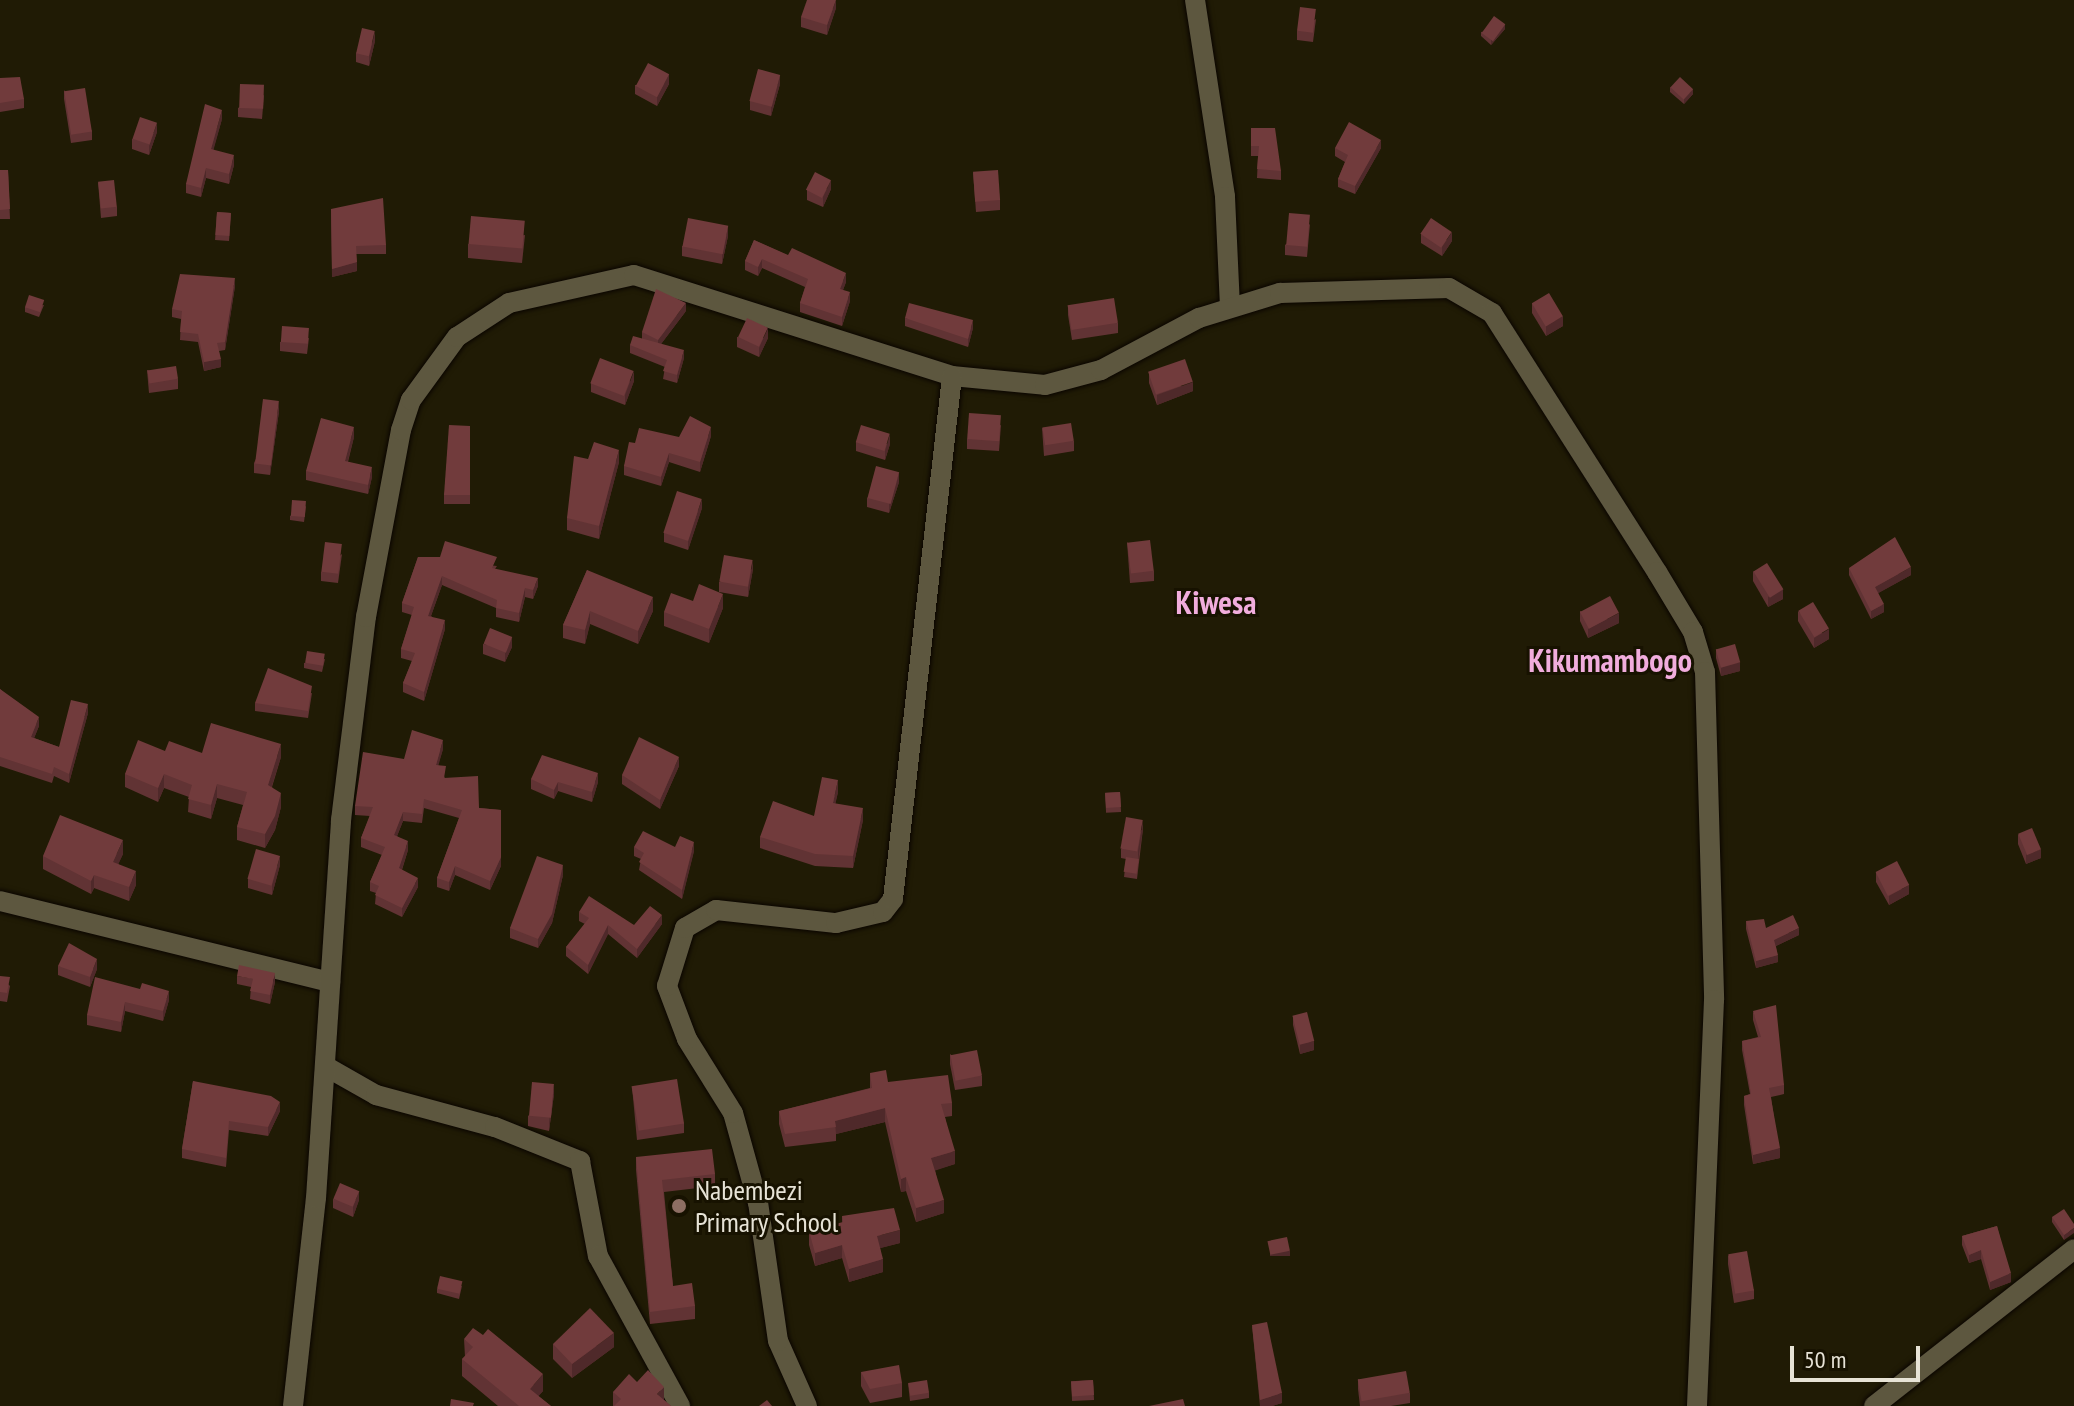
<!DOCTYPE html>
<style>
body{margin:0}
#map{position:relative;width:2074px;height:1406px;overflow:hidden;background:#201b05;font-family:"PT Sans Narrow",sans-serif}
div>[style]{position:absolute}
.roads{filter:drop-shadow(0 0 2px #0a0500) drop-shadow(0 0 2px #0a0500)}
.minor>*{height:20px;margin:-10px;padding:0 10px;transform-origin:10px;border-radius:10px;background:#5d573f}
.wall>*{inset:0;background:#613334;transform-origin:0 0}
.shaded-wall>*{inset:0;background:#4f292a;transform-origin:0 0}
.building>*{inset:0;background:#713b3c;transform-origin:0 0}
.dots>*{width:22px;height:22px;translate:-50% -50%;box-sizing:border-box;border:4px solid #171200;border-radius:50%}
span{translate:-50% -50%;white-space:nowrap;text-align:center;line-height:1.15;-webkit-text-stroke:6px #171200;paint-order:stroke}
.poi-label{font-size:28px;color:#e7e3d6}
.left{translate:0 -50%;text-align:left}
.quarter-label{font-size:32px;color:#f1addd;font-weight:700}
.scale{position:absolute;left:1790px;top:1346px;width:130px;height:36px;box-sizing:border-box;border:4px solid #e7e3d6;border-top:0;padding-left:10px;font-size:24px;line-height:28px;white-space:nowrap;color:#e7e3d6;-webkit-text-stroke:6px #171200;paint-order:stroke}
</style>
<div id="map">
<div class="roads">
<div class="minor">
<div style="left:1195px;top:0;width:199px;rotate:81.3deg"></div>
<div style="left:1225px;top:197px;width:109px;rotate:87.4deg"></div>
<div style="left:0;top:901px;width:340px;rotate:13.8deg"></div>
<div style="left:325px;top:1066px;width:59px;rotate:29.6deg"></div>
<div style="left:376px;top:1095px;width:123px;rotate:15.1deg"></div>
<div style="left:495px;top:1127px;width:92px;rotate:21.8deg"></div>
<div style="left:580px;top:1161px;width:97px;rotate:79.3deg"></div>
<div style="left:598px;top:1256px;width:171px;rotate:61.3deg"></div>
<div style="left:293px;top:1406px;width:209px;rotate:-83.7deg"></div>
<div style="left:316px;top:1198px;width:379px;rotate:-86.2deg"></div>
<div style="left:341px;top:820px;width:205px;rotate:-83deg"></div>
<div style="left:366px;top:617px;width:190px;rotate:-79.4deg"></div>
<div style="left:401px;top:430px;width:32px;rotate:-72deg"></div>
<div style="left:411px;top:400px;width:78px;rotate:-53.9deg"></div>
<div style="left:457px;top:337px;width:62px;rotate:-33.2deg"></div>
<div style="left:509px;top:303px;width:128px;rotate:-12.6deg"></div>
<div style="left:634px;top:275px;width:334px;rotate:17.6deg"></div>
<div style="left:952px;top:376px;width:93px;rotate:5.5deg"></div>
<div style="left:1045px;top:385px;width:58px;rotate:-15deg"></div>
<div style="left:1101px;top:370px;width:111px;rotate:-28deg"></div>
<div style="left:1199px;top:318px;width:85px;rotate:-17.2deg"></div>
<div style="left:1280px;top:293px;width:169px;rotate:-1.7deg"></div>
<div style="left:1449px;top:288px;width:50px;rotate:30.2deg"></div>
<div style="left:1492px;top:313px;width:307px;rotate:57.5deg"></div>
<div style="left:1657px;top:572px;width:70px;rotate:59deg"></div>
<div style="left:1693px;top:632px;width:42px;rotate:73.3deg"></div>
<div style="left:1705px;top:672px;width:328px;rotate:88.4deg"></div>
<div style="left:1714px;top:1000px;width:406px;rotate:92.4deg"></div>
<div style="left:807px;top:1406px;width:71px;rotate:-114deg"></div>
<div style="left:778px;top:1341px;width:139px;rotate:-98.2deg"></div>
<div style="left:758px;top:1203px;width:93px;rotate:-105.5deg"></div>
<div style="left:733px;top:1113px;width:87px;rotate:-121.9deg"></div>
<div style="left:687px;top:1039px;width:57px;rotate:-110.7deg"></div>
<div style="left:667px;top:986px;width:61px;rotate:-72.8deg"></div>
<div style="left:685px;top:928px;width:36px;rotate:-30deg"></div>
<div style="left:716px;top:910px;width:121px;rotate:6.2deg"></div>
<div style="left:836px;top:923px;width:48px;rotate:-13.2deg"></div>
<div style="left:883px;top:912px;width:16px;rotate:-52deg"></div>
<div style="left:893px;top:899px;width:526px;rotate:-83.56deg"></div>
<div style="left:1874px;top:1406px;width:254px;rotate:-38.1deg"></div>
</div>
</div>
<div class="wall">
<div style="clip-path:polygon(836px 8px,827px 35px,801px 27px,801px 17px)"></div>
<div style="clip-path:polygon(1316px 19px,1313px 42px,1297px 40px,1297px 31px)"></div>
<div style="clip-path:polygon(1505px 29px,1491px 45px,1481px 36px,1481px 32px)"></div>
<div style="clip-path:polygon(375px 41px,369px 66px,356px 62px,356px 53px)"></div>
<div style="clip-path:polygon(0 78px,24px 99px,24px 108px,0 112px)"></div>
<div style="clip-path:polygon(669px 84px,657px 106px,635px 94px,635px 85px)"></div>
<div style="clip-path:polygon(780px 84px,771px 116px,750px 110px,750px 101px)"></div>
<div style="clip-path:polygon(1670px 87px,1693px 94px,1684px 104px,1670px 92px)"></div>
<div style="clip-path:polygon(64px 90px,92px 131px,92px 140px,71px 143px,64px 99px)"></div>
<div style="clip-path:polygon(264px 95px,262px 119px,238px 117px,238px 108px)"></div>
<div style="clip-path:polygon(222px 119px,213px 150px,234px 165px,229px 184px,206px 178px,201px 197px,186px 193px,186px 184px)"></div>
<div style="clip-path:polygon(1251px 128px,1281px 171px,1281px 180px,1257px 178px,1258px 156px,1251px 156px)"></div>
<div style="clip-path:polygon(157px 132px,149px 155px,132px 149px,132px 139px)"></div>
<div style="clip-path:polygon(1335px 148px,1381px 148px,1355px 194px,1338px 187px,1338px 179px,1345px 162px,1335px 156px)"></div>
<div style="clip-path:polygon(0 170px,8px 170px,10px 219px,0 219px)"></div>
<div style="clip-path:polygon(973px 172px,1000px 200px,1000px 210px,976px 212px)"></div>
<div style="clip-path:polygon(98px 182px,117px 207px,117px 216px,101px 218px)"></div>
<div style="clip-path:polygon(831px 189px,823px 207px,807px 200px,807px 190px)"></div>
<div style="clip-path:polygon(331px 209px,386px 245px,386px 254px,356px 254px,357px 271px,332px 277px)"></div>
<div style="left:217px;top:212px;width:14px;height:28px;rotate:4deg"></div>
<div style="clip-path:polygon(1310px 224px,1307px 257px,1285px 255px,1285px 245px)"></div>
<div style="clip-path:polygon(1421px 234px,1452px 241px,1442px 256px,1421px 243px)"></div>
<div style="clip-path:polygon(525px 235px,522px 263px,468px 258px,468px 244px)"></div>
<div style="clip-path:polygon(728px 236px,722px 264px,682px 256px,682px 246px)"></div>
<div style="clip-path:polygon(754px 240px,846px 282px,843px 290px,850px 301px,842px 326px,800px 312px,800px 303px,805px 287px,762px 268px,758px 276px,745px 270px,745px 261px)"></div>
<div style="clip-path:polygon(235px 286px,225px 350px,219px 351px,221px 367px,204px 371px,198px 342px,180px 340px,181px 319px,172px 317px,172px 309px)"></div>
<div style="clip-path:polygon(1532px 303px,1563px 326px,1546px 336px,1532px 313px)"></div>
<div style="clip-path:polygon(44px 305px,39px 317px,25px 312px,25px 307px)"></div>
<div style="clip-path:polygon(1068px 306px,1118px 323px,1118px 333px,1072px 340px,1068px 315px)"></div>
<div style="clip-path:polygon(686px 311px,661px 344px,684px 358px,677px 383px,663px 379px,665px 367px,630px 353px,630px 345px,642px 339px,642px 332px)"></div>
<div style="clip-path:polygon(905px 318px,973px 328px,968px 347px,905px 326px)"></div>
<div style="clip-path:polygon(737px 337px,768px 338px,759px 357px,737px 347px)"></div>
<div style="clip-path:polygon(309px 338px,307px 354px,280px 351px,280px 342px)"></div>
<div style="clip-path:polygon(147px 370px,178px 379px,178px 389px,149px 393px)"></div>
<div style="clip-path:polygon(1149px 373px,1193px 391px,1157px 405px,1149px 383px)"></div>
<div style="clip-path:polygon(634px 381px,625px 405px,591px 392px,591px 383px)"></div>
<div style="clip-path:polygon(279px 411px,270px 475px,254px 473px,254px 463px)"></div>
<div style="clip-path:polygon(1001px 425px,999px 451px,967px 449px,967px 439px)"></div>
<div style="clip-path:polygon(470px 426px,470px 504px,444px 504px,444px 495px)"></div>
<div style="clip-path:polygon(1042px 428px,1074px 441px,1074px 451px,1044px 456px)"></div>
<div style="clip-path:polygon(711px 436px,700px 472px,669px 462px,661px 486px,624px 475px,624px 466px,635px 443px,679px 437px)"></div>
<div style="clip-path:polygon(354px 437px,348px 462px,372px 477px,368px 494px,306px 480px,306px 471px)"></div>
<div style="clip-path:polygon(856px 442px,890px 444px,885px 460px,856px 451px)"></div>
<div style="clip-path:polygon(588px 459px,619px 462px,599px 539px,567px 530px,567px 518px)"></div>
<div style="clip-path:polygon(899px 482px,889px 513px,867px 507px,867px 498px)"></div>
<div style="clip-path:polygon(306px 506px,304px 522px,290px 520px,290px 516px)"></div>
<div style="clip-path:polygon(702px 508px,688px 550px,664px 542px,664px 533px)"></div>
<div style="clip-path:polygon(1127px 542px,1154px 571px,1154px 581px,1130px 583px)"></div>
<div style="clip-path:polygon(342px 554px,338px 583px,321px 581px,321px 572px)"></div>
<div style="clip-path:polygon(418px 557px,497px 566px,495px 569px,538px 586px,533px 599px,525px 597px,519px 622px,496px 617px,496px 608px,442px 585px,431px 616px,445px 629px,424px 701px,403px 692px,403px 683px,412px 661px,401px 658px,401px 649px,412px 615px,402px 612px,402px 603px)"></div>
<div style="clip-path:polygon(1849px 568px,1911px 575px,1878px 593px,1884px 612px,1871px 619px,1849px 575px)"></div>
<div style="clip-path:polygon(753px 569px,748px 597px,719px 592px,719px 582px)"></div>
<div style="clip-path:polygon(587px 570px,653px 611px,638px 644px,590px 624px,585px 644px,563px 638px,563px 625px)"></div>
<div style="clip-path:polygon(1753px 571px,1783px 599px,1768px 607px,1753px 581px)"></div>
<div style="clip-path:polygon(693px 601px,723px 608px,709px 643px,664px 626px,664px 612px)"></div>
<div style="clip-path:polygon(1580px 611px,1619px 623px,1588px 638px,1580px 621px)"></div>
<div style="clip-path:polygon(1798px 611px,1829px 639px,1814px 648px,1798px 621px)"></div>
<div style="clip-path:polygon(483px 644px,512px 647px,505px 662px,483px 654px)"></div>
<div style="clip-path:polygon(1716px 649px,1740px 671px,1721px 676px,1716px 658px)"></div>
<div style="clip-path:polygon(325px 659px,322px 672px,304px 668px,304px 663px)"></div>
<div style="clip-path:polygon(0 689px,39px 726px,34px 738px,59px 747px,88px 713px,69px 783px,54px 776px,52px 783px,0 766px)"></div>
<div style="clip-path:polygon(312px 693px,308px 718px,255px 711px,255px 703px)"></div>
<div style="clip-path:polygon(443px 749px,438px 765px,445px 778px,479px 808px,501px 810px,501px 866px,490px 890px,455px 875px,449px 891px,437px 887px,437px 878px,459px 818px,424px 808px,422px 823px,403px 821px,397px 836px,408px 850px,402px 870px,418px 887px,402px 917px,375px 904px,376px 893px,370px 891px,370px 882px,382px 855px,361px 847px,361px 838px,370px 816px,355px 815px,355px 806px,404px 759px)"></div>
<div style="clip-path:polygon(165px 751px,281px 757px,272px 787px,281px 807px,275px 830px,265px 848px,237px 840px,237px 827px,243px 805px,217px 798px,211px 819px,188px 812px,189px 797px,164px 788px,158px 802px,125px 787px,125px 774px)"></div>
<div style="clip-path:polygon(679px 766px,660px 809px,622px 784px,622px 775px)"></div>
<div style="clip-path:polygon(531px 779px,598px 782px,592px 802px,558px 791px,554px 799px,531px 789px)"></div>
<div style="clip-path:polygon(838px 792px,835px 804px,863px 820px,853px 868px,815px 866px,760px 848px,760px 837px,814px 816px)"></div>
<div style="left:1120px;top:792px;width:20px;height:15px;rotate:87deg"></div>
<div style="clip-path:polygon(1143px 829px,1137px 879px,1124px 877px,1126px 859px,1121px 858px,1121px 849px)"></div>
<div style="clip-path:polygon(2018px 834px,2041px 858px,2026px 864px,2018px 844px)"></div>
<div style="clip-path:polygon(634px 847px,694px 851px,682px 899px,639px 870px,641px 859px,634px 856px)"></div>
<div style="clip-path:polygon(123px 854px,118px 864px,136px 885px,129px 901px,94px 888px,91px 894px,43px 869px,43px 856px)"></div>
<div style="clip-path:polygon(280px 865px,272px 895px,248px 888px,248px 879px)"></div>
<div style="clip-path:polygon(1876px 872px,1909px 894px,1889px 905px,1876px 882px)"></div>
<div style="clip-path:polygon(563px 875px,552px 923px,538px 948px,510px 938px,510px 928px)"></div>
<div style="clip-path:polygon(579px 912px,634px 925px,662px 924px,637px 958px,608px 934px,588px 974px,566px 956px,566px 947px,585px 924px,579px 921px)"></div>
<div style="clip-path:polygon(1746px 921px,1766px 928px,1799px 935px,1776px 946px,1778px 962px,1756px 968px,1746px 929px)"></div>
<div style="clip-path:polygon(58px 966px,97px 969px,90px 987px,58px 975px)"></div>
<div style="clip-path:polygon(0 976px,10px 986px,7px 1002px,0 1001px)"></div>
<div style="clip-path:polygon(237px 976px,275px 982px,270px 1004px,250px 999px,251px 987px,237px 984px)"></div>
<div style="clip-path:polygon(140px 989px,169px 1000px,163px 1021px,125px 1011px,121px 1032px,87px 1025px,87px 1015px)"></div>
<div style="clip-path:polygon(1753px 1011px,1784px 1085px,1784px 1094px,1771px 1097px,1780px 1158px,1753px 1164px,1744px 1105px,1744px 1096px,1750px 1094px,1742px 1050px,1742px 1041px,1758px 1037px,1753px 1020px)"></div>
<div style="clip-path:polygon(1293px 1016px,1314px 1050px,1300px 1054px,1293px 1025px)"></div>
<div style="clip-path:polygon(950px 1054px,982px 1076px,982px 1086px,955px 1090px,950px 1064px)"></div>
<div style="clip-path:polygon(870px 1073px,888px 1082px,952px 1103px,952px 1116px,945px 1117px,955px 1164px,935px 1170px,944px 1213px,916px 1222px,906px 1191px,901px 1192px,885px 1122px,836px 1134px,836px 1141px,785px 1147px,779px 1124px,779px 1111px,870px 1088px)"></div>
<div style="clip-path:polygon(193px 1081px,280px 1111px,268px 1136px,229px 1130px,226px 1167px,182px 1158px,182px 1149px)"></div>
<div style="clip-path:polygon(632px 1087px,684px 1123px,684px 1133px,637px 1140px)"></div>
<div style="clip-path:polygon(554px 1094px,549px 1131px,528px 1126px,528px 1116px)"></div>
<div style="clip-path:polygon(636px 1157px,715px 1174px,715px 1186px,664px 1192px,673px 1286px,695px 1306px,695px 1319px,650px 1324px,636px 1170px)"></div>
<div style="clip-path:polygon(333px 1199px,359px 1200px,353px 1217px,333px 1208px)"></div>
<div style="clip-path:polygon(842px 1216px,900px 1243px,880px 1248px,883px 1272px,849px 1282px,842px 1258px,815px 1266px,809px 1245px,809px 1231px,842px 1223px)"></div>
<div style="clip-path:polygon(2052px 1217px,2074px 1224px,2064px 1240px,2052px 1222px)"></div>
<div style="clip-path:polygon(1997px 1226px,2011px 1282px,1990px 1290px,1981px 1259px,1969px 1263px,1962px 1245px,1962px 1236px)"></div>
<div style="clip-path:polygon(1728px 1255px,1754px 1290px,1754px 1299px,1734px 1303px,1728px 1264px)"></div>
<div style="clip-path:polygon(462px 1286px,459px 1299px,437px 1293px,437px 1289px)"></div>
<div style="clip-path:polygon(1252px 1325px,1282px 1403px,1272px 1406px,1260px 1406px)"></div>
<div style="clip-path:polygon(464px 1339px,543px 1391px,538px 1396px,551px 1406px,498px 1406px,462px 1376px,462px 1359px,465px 1357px)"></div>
<div style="clip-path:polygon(553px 1344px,614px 1347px,572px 1378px,553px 1359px)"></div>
<div style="clip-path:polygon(861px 1372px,902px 1383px,902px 1397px,870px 1403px,861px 1386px)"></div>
<div style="clip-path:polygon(1358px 1379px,1410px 1393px,1410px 1403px,1391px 1406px,1360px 1406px,1358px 1389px)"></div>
<div style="left:1093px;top:1380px;width:20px;height:22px;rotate:87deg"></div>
<div style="clip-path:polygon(637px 1382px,664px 1400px,671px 1406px,613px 1406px,613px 1392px)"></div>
<div style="clip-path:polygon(908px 1383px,929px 1393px,929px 1398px,910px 1401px)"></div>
</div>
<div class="shaded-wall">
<div style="clip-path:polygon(836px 0,836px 8px,827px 35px,827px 25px)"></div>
<div style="clip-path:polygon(1505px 24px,1505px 29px,1491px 45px,1491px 40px)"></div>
<div style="clip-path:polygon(375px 31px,375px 41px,369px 66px,369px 56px)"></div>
<div style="clip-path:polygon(669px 74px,669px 84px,657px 106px,657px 97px)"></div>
<div style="clip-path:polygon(780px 75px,780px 84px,771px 116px,771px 107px)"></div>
<div style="clip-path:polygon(1693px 89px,1693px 94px,1684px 104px,1684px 99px)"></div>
<div style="clip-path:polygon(222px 110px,222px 119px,211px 159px,211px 149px)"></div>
<div style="clip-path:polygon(157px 123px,157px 132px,149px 155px,149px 146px)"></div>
<div style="clip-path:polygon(1381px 140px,1381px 148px,1355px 194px,1355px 186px)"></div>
<div style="clip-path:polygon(234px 155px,234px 165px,229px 184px,229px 174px)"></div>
<div style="clip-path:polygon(206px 168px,206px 178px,201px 197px,201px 188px)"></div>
<div style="clip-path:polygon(831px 180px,831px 189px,823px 207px,823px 197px)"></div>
<div style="clip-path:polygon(728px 226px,728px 236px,722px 264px,722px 255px)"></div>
<div style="clip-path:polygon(1452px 232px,1452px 241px,1442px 256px,1442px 247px)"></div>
<div style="clip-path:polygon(762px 259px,762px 268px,758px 276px,758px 267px)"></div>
<div style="clip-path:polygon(357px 262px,357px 271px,332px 277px,332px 269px)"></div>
<div style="clip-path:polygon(846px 273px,846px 282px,840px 298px,840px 289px)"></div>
<div style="clip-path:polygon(235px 278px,235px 286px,225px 350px,225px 342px)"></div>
<div style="clip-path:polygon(850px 292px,850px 301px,842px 326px,842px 317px)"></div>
<div style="clip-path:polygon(686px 303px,686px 311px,658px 348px,658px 340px)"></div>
<div style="clip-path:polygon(1563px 316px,1563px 326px,1546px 336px,1546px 326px)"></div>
<div style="clip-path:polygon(973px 320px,973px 328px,968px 347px,968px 339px)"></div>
<div style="clip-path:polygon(768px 328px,768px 338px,759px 357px,759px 348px)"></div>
<div style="clip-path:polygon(684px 350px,684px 358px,677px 383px,677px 375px)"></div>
<div style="clip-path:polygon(221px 359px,221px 367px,204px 371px,204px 362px)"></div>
<div style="clip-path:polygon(634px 371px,634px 381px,625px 405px,625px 395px)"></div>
<div style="clip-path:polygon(1193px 382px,1193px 391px,1157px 405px,1157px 395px)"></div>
<div style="clip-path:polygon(279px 401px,279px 411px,270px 475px,270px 465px)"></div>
<div style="clip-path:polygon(354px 427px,354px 437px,345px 471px,345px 461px)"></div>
<div style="clip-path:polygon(711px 427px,711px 436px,700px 472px,700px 462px)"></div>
<div style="clip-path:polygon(890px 434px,890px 444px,885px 460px,885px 451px)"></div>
<div style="clip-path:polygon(619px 450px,619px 462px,599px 539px,599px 526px)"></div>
<div style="clip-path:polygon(669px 453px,669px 462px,661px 486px,661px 477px)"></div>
<div style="clip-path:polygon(372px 467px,372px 477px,368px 494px,368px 485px)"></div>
<div style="clip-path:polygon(899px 472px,899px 482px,889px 513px,889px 504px)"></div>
<div style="clip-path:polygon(702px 499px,702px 508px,688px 550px,688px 540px)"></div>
<div style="clip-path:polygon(753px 560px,753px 569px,748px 597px,748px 588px)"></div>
<div style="clip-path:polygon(1911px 567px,1911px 575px,1875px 595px,1875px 587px)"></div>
<div style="clip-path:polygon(442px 576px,442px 585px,428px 624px,428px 616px)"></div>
<div style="clip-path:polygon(538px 578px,538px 586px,533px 599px,533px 590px)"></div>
<div style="clip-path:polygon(525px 588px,525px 597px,519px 622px,519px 613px)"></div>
<div style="clip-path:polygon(1783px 589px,1783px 599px,1768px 607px,1768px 597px)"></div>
<div style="clip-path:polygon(723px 594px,723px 608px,709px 643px,709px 629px)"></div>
<div style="clip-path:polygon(653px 597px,653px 611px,638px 644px,638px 631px)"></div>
<div style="clip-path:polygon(1884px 604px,1884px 612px,1871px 619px,1871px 611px)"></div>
<div style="clip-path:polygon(590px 611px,590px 624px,585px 644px,585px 630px)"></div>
<div style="clip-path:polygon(1619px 613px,1619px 623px,1588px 638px,1588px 629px)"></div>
<div style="clip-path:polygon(445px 620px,445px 629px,424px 701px,424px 692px)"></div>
<div style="clip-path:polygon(1829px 629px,1829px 639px,1814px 648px,1814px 638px)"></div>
<div style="clip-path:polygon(512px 637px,512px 647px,505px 662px,505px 653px)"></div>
<div style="clip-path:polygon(1740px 662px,1740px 671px,1721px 676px,1721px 666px)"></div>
<div style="clip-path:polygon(88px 704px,88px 713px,69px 783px,69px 774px)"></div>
<div style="clip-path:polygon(39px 717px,39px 726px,31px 746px,31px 737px)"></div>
<div style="clip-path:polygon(443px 740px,443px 749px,436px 774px,436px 765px)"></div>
<div style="clip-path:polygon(281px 744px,281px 757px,268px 798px,268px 785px)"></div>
<div style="clip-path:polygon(679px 757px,679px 766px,660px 809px,660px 800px)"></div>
<div style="clip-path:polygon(598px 773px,598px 782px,592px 802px,592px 792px)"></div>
<div style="clip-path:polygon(164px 774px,164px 788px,158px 802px,158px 788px)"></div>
<div style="clip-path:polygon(838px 780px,838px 792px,833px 815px,833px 803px)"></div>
<div style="clip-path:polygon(558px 782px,558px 791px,554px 799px,554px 790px)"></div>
<div style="clip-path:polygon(217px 784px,217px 798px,211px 819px,211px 805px)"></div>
<div style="clip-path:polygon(281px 793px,281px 807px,275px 830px,265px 848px,265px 834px)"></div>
<div style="clip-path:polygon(863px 808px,863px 820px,853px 868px,853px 856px)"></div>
<div style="clip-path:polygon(403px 812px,403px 821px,394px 844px,394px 835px)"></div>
<div style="clip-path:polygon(1143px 820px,1143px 829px,1138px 861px,1138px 851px)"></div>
<div style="clip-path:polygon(123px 840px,123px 854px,113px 876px,113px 862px)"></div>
<div style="clip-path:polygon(408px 841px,408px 850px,399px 878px,399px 868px)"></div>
<div style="clip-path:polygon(694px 842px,694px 851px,682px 899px,682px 890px)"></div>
<div style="clip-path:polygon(2041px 849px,2041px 858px,2026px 864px,2026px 855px)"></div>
<div style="clip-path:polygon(280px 856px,280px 865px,272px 895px,272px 885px)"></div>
<div style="clip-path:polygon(501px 857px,501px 866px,490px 890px,490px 881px)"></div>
<div style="clip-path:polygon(563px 865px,563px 875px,552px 923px,538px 948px,538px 939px)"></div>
<div style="clip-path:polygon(455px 866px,455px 875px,449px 891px,449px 882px)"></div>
<div style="clip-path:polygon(136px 871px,136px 885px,129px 901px,129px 887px)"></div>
<div style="clip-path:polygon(94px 875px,94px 888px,91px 894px,91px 881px)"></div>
<div style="clip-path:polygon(418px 878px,418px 887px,402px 917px,402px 908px)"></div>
<div style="clip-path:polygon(1909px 885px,1909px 894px,1889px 905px,1889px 896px)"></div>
<div style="clip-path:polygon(662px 915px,662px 924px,637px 958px,637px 949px)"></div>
<div style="clip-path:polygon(608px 925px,608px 934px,588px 974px,588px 965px)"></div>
<div style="clip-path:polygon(1799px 928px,1799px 935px,1774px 947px,1774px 940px)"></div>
<div style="clip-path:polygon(1778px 955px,1778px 962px,1756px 968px,1756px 961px)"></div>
<div style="clip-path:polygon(97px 959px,97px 969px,90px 987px,90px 977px)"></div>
<div style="clip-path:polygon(275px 973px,275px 982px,270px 1004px,270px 995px)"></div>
<div style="clip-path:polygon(169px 991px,169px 1000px,163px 1021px,163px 1011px)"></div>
<div style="clip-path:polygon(125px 1002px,125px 1011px,121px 1032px,121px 1022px)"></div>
<div style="clip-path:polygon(1314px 1041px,1314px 1050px,1300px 1054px,1300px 1044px)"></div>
<div style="clip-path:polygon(554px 1084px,554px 1094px,549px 1131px,549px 1122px)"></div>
<div style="clip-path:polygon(280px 1102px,280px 1111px,268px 1136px,268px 1127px)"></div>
<div style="clip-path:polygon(885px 1108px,885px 1122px,836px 1134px,835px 1121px)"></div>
<div style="clip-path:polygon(1780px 1148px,1780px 1158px,1753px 1164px,1753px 1155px)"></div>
<div style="clip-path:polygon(955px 1151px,955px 1164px,931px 1172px,931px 1158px)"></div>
<div style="clip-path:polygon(906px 1177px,906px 1191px,901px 1192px,901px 1179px)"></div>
<div style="clip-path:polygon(359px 1191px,359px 1200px,353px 1217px,353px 1207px)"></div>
<div style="clip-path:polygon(944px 1200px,944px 1213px,916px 1222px,916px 1208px)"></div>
<div style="clip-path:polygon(2074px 1228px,2074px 1233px,2064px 1240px,2064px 1235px)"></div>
<div style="clip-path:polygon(900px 1230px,900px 1243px,877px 1249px,877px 1236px)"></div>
<div style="clip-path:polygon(842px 1245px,842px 1258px,815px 1266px,815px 1253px)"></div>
<div style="clip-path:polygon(1981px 1250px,1981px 1259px,1969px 1263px,1969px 1255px)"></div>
<div style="left:1290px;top:1251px;width:5px;height:20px;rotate:90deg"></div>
<div style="clip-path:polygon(883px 1259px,883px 1272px,849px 1282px,849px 1269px)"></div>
<div style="clip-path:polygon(2011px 1273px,2011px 1282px,1990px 1290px,1990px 1282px)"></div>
<div style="clip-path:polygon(614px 1333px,614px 1347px,572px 1378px,572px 1364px)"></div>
<div style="clip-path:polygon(543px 1374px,543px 1391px,530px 1406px,530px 1389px)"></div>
<div style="clip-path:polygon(664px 1387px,664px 1404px,657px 1394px)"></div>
<div style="clip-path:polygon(1282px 1393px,1282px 1403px,1272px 1406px,1260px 1406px,1260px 1400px)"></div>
</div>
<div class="building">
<div style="clip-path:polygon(807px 0,836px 0,827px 25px,801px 17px)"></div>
<div style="left:1300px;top:7px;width:16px;height:24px;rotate:7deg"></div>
<div style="left:1494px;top:16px;width:14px;height:21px;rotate:36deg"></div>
<div style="left:362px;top:28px;width:13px;height:26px;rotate:13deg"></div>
<div style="left:648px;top:63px;width:24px;height:26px;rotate:28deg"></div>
<div style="left:758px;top:69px;width:23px;height:33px;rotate:15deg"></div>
<div style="clip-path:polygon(20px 77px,24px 99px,0 103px,0 78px)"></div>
<div style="left:1680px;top:77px;width:18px;height:14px;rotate:43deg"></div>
<div style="left:240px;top:84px;width:24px;height:24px;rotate:2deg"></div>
<div style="left:85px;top:88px;width:44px;height:21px;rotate:81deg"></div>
<div style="clip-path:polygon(205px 104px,222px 110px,211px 149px,234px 155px,229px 174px,206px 168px,201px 188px,186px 184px)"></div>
<div style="left:140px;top:117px;width:18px;height:23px;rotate:19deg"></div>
<div style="clip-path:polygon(1349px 122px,1381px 140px,1355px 186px,1338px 179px,1348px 155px,1335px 148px)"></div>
<div style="clip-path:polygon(1251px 128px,1275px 128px,1281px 171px,1257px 169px,1259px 146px,1251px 146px)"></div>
<div style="clip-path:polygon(0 170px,8px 170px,10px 209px,0 210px)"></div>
<div style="left:998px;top:170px;width:30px;height:25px;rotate:86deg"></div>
<div style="left:815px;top:172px;width:18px;height:20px;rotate:27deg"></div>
<div style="left:114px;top:180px;width:27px;height:16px;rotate:84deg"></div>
<div style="clip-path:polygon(383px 198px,386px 245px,356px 246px,357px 262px,332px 269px,331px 209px)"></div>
<div style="left:217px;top:212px;width:14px;height:23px;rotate:4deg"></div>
<div style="left:1289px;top:213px;width:21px;height:32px;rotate:5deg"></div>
<div style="left:471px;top:216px;width:54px;height:28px;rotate:5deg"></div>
<div style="left:688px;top:218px;width:41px;height:29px;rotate:11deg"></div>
<div style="left:1431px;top:218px;width:25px;height:19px;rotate:34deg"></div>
<div style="clip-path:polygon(754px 240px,788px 255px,792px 248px,846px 273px,840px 289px,850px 292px,842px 317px,800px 303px,808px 279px,762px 259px,758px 267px,745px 261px)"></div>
<div style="clip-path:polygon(180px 274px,235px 278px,225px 342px,217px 343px,221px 359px,204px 362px,198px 334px,180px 332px,182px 311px,172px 309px)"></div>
<div style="clip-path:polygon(656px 289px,686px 303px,658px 340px,642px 332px)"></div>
<div style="left:1549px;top:293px;width:27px;height:20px;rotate:59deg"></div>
<div style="left:29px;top:295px;width:16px;height:13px;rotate:18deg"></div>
<div style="left:1114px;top:298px;width:25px;height:47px;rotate:81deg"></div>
<div style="clip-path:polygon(909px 303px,973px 320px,968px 339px,905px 318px)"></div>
<div style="left:747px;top:318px;width:23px;height:21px;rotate:25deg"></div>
<div style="left:282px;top:326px;width:27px;height:16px;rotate:4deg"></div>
<div style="clip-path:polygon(633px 336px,684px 350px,677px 375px,663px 371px,667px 360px,630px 345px)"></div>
<div style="left:600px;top:358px;width:36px;height:27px;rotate:21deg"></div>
<div style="left:1185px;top:359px;width:24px;height:39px;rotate:71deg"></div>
<div style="left:176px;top:366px;width:13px;height:29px;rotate:81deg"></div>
<div style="left:263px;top:399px;width:16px;height:65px;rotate:7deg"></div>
<div style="left:969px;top:413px;width:32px;height:26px;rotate:4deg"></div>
<div style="clip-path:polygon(690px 416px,711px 427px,700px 462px,669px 453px,661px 477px,624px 466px,629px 442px,635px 443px,639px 428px,679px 437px)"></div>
<div style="clip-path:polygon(321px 418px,354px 427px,345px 461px,372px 467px,368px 485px,306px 471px)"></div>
<div style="left:1071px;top:423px;width:18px;height:29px;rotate:81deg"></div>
<div style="clip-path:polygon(449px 425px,470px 426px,470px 495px,444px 495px)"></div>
<div style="left:861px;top:425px;width:30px;height:18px;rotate:17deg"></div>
<div style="clip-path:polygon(594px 442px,619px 450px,599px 526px,567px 518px,574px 456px,588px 459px)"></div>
<div style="left:876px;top:466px;width:24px;height:33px;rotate:15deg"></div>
<div style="left:677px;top:491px;width:26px;height:44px;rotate:18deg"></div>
<div style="left:292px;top:500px;width:14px;height:16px;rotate:4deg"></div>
<div style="clip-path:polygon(1895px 537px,1911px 567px,1875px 587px,1884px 604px,1871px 611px,1849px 568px)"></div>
<div style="left:1150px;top:540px;width:31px;height:23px;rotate:83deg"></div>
<div style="clip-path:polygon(445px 541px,497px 557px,492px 568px,538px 578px,533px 590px,525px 588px,519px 613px,496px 608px,497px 600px,442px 576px,428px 616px,445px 620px,424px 692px,403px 683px,415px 653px,401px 649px,414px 607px,402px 603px,418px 557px,440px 557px)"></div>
<div style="left:325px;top:542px;width:17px;height:30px;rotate:7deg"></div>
<div style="left:724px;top:555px;width:29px;height:27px;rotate:10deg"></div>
<div style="left:1767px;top:563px;width:31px;height:16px;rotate:58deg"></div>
<div style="clip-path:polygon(587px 570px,653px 597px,638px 631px,590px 611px,585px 630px,563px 625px)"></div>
<div style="clip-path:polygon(699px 584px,723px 594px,709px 629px,664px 612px,671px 593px,693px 601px)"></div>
<div style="left:1610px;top:596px;width:19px;height:34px;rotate:62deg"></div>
<div style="left:1813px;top:602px;width:31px;height:17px;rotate:59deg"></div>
<div style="left:490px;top:628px;width:24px;height:17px;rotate:22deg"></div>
<div style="left:1735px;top:644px;width:19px;height:20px;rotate:74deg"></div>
<div style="left:307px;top:651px;width:18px;height:12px;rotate:9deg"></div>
<div style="clip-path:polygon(268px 668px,312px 686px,308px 711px,255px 703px)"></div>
<div style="clip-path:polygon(0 689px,39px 717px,31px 737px,59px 747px,71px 700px,88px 704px,69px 774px,54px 767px,52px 774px,0 757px)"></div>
<div style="clip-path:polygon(211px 723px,281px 744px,268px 785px,281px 793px,275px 816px,265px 834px,237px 827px,247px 792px,217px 784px,211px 805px,188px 799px,192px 785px,164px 774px,158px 788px,125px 774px,138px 740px,165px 751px,169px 741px,202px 753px)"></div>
<div style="clip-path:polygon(412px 730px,443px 740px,436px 765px,446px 766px,444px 778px,478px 776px,479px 808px,501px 810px,501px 857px,490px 881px,455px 866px,449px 882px,437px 878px,462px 810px,424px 799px,422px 814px,403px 812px,394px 835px,408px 841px,399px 868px,418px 878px,402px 908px,375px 895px,379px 886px,370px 882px,385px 847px,361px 838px,373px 807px,355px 806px,363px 752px,404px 759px)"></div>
<div style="clip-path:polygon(639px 737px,679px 757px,660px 800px,622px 775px)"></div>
<div style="clip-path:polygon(542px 755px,598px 773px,592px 792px,558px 782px,554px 790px,531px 779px)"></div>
<div style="clip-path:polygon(822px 777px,838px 780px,833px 803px,863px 808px,853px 856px,815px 854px,760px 837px,773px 801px,814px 816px)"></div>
<div style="left:1120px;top:792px;width:15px;height:15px;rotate:86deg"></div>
<div style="clip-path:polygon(60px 815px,123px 840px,113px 862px,136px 871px,129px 887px,94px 875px,91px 881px,43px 856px)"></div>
<div style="left:1126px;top:817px;width:17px;height:32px;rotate:10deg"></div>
<div style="left:2032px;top:828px;width:23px;height:15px;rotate:67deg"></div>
<div style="clip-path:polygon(643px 831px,675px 847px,680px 836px,694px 842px,682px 890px,639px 862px,644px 853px,634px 847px)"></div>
<div style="left:256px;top:849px;width:25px;height:31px;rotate:16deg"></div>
<div style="clip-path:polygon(537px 856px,563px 865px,552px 914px,538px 939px,510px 928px)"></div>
<div style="left:1126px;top:857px;width:13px;height:15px;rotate:9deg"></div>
<div style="left:1897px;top:861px;width:27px;height:24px;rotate:63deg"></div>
<div style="clip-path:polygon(589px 896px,634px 925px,650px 906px,662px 915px,637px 949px,608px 925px,588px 965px,566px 947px,589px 918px,579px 912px)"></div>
<div style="clip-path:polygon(1793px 915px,1799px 928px,1774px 940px,1778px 955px,1756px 961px,1746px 921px,1764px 919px,1766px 928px)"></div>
<div style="clip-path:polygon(69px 943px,97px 959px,90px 977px,58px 966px)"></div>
<div style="clip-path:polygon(239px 965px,275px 973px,270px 995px,250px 991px,253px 979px,237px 976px)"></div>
<div style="clip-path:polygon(0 976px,10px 977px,7px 993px,0 992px)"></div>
<div style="clip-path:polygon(95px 977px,140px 989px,142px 983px,169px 991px,163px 1011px,125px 1002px,121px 1022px,87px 1015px)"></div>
<div style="clip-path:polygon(1776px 1005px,1784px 1085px,1769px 1088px,1780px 1148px,1753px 1155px,1744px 1096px,1751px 1094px,1742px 1041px,1761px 1037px,1753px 1011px)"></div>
<div style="left:1307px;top:1012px;width:30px;height:15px;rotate:76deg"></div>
<div style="left:977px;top:1050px;width:26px;height:27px;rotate:79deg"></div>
<div style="clip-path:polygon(886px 1070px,888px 1082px,948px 1075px,952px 1103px,941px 1104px,955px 1151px,931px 1158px,944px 1200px,916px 1208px,906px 1177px,901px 1179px,885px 1108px,835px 1121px,836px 1127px,785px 1134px,779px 1111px,872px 1088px,870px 1073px)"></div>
<div style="left:677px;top:1079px;width:45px;height:46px;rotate:81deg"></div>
<div style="clip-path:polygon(193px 1081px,271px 1096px,280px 1102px,268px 1127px,229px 1121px,226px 1158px,182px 1149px)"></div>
<div style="left:532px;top:1082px;width:22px;height:34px;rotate:5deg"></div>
<div style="clip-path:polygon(712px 1149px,715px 1174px,662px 1180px,673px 1286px,692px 1283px,695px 1306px,650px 1312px,636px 1157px)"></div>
<div style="left:340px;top:1183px;width:21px;height:17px;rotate:23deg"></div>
<div style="clip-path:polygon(894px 1208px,900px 1230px,877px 1236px,883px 1259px,849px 1269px,842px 1245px,815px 1253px,809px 1231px,843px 1222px,842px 1216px)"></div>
<div style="clip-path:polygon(2064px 1209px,2074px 1224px,2074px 1228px,2064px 1235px,2052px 1217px)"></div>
<div style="clip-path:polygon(1997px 1226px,2011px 1273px,1990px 1282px,1981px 1250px,1969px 1255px,1962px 1236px)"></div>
<div style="left:1287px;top:1237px;width:14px;height:20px;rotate:78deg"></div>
<div style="left:1747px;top:1251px;width:40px;height:19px;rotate:80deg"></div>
<div style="left:440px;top:1276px;width:23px;height:13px;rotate:13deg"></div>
<div style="clip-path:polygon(590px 1308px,614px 1333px,572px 1364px,553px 1344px)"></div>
<div style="clip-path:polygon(1267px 1322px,1282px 1393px,1260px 1400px,1252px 1325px)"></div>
<div style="clip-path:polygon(473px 1328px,483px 1335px,488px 1329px,543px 1374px,530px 1389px,551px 1406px,519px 1406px,462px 1359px,473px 1347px,464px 1339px)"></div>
<div style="clip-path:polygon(899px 1365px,902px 1383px,870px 1389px,861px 1372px)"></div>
<div style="clip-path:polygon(648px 1370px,664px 1387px,657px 1394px,671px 1406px,614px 1406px,621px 1399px,613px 1392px,629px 1374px,637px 1382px)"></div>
<div style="left:1406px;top:1371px;width:22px;height:49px;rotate:80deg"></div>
<div style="left:927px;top:1380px;width:13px;height:19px;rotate:81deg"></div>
<div style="left:1093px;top:1380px;width:15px;height:22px;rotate:86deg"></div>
<div style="clip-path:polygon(451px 1399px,474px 1403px,473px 1406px,450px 1406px)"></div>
<div style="clip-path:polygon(1183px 1399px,1185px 1406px,1149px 1406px)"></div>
<div style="clip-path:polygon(767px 1400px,772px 1406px,759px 1406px)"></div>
</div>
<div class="dots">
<div style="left:679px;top:1206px;background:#8d6e63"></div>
</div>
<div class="poi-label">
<span class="left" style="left:695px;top:1206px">Nabembezi<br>Primary School</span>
</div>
<div class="quarter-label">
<span style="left:1216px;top:602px">Kiwesa</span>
<span style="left:1610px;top:660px">Kikumambogo</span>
</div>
<div class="scale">50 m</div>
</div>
